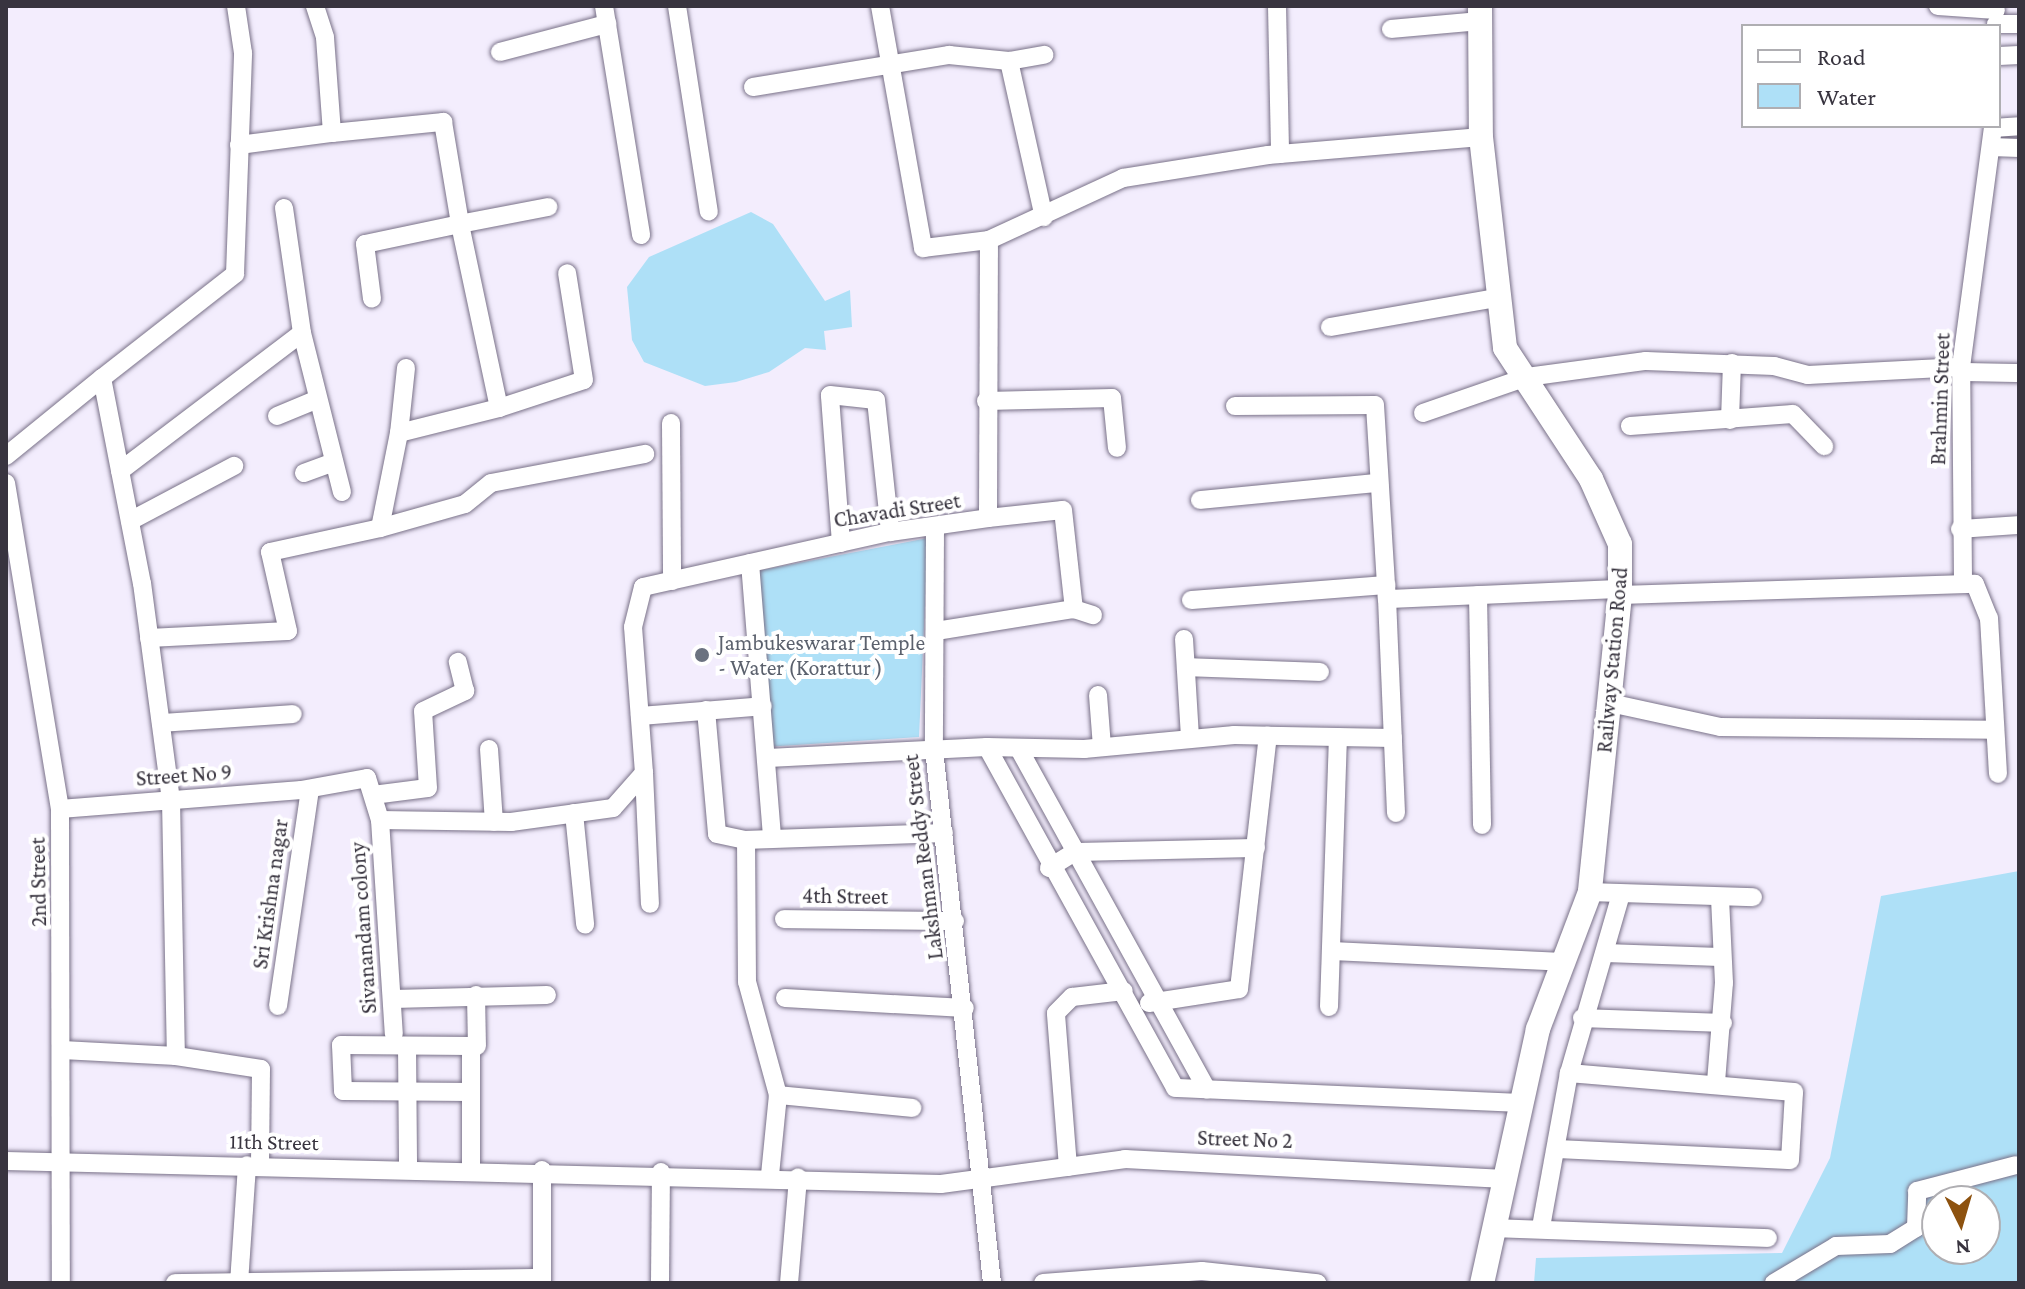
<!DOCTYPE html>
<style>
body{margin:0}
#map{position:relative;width:2025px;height:1289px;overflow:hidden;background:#f3edfd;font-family:"Crimson Pro",serif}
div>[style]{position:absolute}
.water>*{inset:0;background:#aee0f7}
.roads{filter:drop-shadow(0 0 2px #797188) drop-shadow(0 0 2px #797188)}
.street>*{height:18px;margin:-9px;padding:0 9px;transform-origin:9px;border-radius:9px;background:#fff}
.secondary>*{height:24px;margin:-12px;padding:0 12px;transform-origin:12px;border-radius:12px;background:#fff}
.dots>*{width:22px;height:22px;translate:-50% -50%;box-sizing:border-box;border:4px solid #fff;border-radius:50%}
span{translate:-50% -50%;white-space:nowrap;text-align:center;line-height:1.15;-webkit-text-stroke:8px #fff;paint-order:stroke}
.street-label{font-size:22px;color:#38343f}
.worship-label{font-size:22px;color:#5b616d}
.left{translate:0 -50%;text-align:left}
.frame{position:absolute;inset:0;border:8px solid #38343f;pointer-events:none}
.legend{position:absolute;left:1741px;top:24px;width:260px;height:104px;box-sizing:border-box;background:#fff;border:2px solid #afaeb2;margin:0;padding:10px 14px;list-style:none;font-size:24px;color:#38343f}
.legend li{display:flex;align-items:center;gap:16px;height:40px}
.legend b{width:40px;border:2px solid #afaeb2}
.north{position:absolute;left:1921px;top:1185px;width:80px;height:80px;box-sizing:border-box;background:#fff;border:2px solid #afaeb2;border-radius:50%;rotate:175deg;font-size:22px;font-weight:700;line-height:32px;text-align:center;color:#38343f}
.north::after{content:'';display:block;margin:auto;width:28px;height:36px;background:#8d520f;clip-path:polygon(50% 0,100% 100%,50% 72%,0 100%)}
</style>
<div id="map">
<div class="water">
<div style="clip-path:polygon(751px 212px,773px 224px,825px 301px,850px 290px,852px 327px,824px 331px,826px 350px,805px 348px,769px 372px,736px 382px,705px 386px,644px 362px,632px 340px,627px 287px,649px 257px)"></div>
<div style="clip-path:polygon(928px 538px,919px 737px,765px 747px,752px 572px)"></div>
<div style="clip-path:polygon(evenodd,2019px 871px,2019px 1283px,1534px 1283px,1536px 1258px,1782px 1253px,1830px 1158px,1881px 896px,2019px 871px,1937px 1201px,1985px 1201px,1985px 1249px,1937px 1249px,1937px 1201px)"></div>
</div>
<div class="roads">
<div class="street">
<div style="left:604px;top:6px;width:232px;rotate:80.8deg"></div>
<div style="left:677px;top:6px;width:208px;rotate:81.2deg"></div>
<div style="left:880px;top:6px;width:246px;rotate:79.9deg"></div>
<div style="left:923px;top:248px;width:66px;rotate:-6.9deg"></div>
<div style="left:1277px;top:6px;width:148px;rotate:88.8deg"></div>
<div style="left:1938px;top:6px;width:58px;rotate:3.9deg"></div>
<div style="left:1996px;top:24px;width:23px"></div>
<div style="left:1391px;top:29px;width:89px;rotate:-5.1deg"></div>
<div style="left:500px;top:52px;width:111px;rotate:-14.7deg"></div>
<div style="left:1999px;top:56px;width:20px;rotate:-3deg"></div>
<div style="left:1009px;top:61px;width:160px;rotate:77.4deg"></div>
<div style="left:753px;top:87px;width:199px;rotate:-9.3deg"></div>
<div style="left:949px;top:55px;width:60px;rotate:5.7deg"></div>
<div style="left:1009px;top:61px;width:36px;rotate:-10deg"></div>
<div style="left:1993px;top:128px;width:26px;rotate:-4deg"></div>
<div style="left:332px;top:133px;width:112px;rotate:-5.7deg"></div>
<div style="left:443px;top:122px;width:103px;rotate:80.5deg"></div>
<div style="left:460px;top:224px;width:97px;rotate:168.1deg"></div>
<div style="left:365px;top:244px;width:55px;rotate:82.7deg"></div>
<div style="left:239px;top:145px;width:94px;rotate:-7.4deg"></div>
<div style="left:332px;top:133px;width:96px;rotate:-94.2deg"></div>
<div style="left:325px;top:37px;width:33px;rotate:-108deg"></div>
<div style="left:1991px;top:147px;width:28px;rotate:2deg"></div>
<div style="left:284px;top:208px;width:126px;rotate:81.8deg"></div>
<div style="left:302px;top:333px;width:164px;rotate:75.9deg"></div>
<div style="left:1330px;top:327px;width:169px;rotate:-9.9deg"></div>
<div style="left:406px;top:368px;width:65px;rotate:96.1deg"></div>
<div style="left:399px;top:433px;width:103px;rotate:-14deg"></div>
<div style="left:499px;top:408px;width:188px;rotate:-102deg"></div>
<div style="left:460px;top:224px;width:90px;rotate:-10.9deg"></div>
<div style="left:1961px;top:372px;width:58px;rotate:1deg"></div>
<div style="left:102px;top:378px;width:169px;rotate:-38deg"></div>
<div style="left:235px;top:274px;width:221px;rotate:-87.9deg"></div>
<div style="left:243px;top:53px;width:48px;rotate:-98.5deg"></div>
<div style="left:986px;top:401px;width:126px;rotate:-1.4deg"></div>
<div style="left:1112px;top:398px;width:50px;rotate:84.3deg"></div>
<div style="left:1235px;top:406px;width:140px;rotate:-0.4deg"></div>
<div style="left:1375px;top:405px;width:194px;rotate:86.5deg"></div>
<div style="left:499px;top:408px;width:89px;rotate:-18.2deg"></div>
<div style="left:584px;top:380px;width:108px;rotate:-99deg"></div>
<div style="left:1423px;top:413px;width:110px;rotate:-19.1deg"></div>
<div style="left:1527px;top:377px;width:120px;rotate:-7.7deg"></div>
<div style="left:1646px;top:361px;width:128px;rotate:2.2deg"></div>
<div style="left:1774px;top:366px;width:35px;rotate:15deg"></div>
<div style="left:1808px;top:375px;width:153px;rotate:-3deg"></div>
<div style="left:277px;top:416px;width:44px;rotate:-22.5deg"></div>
<div style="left:1730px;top:420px;width:57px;rotate:-88deg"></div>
<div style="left:671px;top:423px;width:158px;rotate:89.6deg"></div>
<div style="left:1630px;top:426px;width:163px;rotate:-4.2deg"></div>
<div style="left:1793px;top:414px;width:45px;rotate:45.9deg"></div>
<div style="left:6px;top:456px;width:124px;rotate:-39.1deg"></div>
<div style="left:102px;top:378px;width:209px;rotate:79deg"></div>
<div style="left:142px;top:583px;width:219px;rotate:82.4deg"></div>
<div style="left:171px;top:800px;width:256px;rotate:88.9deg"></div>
<div style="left:176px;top:1056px;width:114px;rotate:-177deg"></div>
<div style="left:120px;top:471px;width:228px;rotate:-37.2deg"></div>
<div style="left:304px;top:473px;width:32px;rotate:-20deg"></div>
<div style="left:6px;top:483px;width:330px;rotate:80.6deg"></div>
<div style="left:60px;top:809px;width:474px;rotate:89.9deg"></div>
<div style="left:1200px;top:500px;width:178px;rotate:-5.5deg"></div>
<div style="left:988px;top:518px;width:75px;rotate:-6.1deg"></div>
<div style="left:1063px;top:510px;width:100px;rotate:83.7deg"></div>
<div style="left:130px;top:521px;width:118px;rotate:-27.9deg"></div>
<div style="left:380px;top:528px;width:88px;rotate:-15.8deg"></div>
<div style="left:465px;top:504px;width:33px;rotate:-39deg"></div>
<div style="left:491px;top:483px;width:157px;rotate:-10.7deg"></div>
<div style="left:935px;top:529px;width:220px;rotate:90.3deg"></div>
<div style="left:934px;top:749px;width:537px;rotate:83.8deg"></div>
<div style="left:1960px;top:529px;width:59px;rotate:-3.9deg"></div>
<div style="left:841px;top:543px;width:148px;rotate:-94.3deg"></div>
<div style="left:830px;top:395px;width:46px;rotate:6.2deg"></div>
<div style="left:876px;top:400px;width:133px;rotate:83.9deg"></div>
<div style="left:750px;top:563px;width:274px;rotate:85.4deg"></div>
<div style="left:1963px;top:579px;width:212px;rotate:-90.5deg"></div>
<div style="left:1961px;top:367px;width:243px;rotate:-82.4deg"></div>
<div style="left:1478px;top:595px;width:230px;rotate:89deg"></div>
<div style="left:1620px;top:595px;width:355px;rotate:-1.8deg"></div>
<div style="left:1975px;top:584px;width:37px;rotate:68deg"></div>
<div style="left:1989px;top:618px;width:156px;rotate:86.7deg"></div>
<div style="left:1191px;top:600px;width:196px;rotate:-4.4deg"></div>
<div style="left:936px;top:631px;width:140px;rotate:-9.1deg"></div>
<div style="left:1074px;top:609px;width:20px;rotate:18deg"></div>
<div style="left:149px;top:638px;width:139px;rotate:-2.9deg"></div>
<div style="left:288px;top:631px;width:81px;rotate:-102.8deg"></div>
<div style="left:270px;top:552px;width:113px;rotate:-12.3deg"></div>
<div style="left:380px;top:528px;width:97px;rotate:-78.7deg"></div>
<div style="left:1184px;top:639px;width:99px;rotate:86.5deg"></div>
<div style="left:1186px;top:667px;width:134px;rotate:2.1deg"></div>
<div style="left:1098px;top:695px;width:52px;rotate:85.6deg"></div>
<div style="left:1610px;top:703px;width:113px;rotate:12.3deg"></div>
<div style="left:1720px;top:727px;width:274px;rotate:0.6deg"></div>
<div style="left:706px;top:710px;width:124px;rotate:84.9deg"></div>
<div style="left:717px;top:834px;width:30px;rotate:12deg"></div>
<div style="left:640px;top:716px;width:123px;rotate:-4.6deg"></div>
<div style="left:161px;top:723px;width:132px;rotate:-3.9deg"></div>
<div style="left:987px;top:747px;width:97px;rotate:1.2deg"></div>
<div style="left:1084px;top:749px;width:151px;rotate:-5.3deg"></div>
<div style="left:1234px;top:735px;width:159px;rotate:1.1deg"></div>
<div style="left:489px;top:749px;width:73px;rotate:86.1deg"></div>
<div style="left:1019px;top:749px;width:389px;rotate:61.1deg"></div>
<div style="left:768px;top:758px;width:219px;rotate:-2.9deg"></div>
<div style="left:987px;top:747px;width:389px;rotate:61.1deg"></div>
<div style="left:1175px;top:1088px;width:343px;rotate:2.5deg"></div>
<div style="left:644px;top:773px;width:131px;rotate:87.4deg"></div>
<div style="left:373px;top:795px;width:55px;rotate:-7.3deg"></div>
<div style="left:428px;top:788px;width:77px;rotate:-93.7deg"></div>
<div style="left:423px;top:711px;width:47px;rotate:-25.5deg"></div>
<div style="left:465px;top:691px;width:30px;rotate:-104deg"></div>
<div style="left:60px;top:809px;width:242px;rotate:-4.5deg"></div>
<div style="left:301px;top:790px;width:67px;rotate:-10.3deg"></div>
<div style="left:367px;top:778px;width:44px;rotate:72.8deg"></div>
<div style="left:380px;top:820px;width:214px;rotate:86.3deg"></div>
<div style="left:574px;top:813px;width:112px;rotate:84.3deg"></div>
<div style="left:1396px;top:813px;width:214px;rotate:-92.4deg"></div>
<div style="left:1387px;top:599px;width:233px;rotate:-2.5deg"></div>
<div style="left:380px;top:820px;width:131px;rotate:0.9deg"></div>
<div style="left:511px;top:822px;width:103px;rotate:-7.8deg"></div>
<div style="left:613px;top:808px;width:47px;rotate:-48.5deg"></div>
<div style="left:644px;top:773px;width:146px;rotate:-94.3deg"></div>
<div style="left:633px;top:627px;width:41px;rotate:-76deg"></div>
<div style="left:643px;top:587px;width:253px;rotate:-12.6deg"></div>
<div style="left:890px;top:532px;width:99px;rotate:-8.1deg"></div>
<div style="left:988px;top:518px;width:278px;rotate:-89.8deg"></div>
<div style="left:989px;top:240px;width:148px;rotate:-24.8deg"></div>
<div style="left:1123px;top:178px;width:147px;rotate:-9deg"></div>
<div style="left:1268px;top:155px;width:214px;rotate:-4.8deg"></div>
<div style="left:1049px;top:868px;width:31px;rotate:-32deg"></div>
<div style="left:1075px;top:852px;width:181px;rotate:-1.3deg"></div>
<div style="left:1590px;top:892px;width:163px;rotate:1.8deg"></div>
<div style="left:784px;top:919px;width:171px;rotate:0.7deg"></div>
<div style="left:1332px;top:951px;width:231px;rotate:2.7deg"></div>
<div style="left:1605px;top:953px;width:115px;rotate:2deg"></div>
<div style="left:476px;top:995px;width:51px;rotate:88.9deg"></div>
<div style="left:785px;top:998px;width:180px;rotate:3.2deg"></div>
<div style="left:393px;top:999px;width:154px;rotate:-1.5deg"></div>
<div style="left:1149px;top:1003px;width:91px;rotate:-8.8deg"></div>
<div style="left:1239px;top:989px;width:255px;rotate:-83.5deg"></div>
<div style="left:278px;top:1006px;width:219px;rotate:-81.6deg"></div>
<div style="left:1329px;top:1007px;width:270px;rotate:-88.1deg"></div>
<div style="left:1582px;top:1018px;width:141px;rotate:2deg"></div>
<div style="left:407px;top:1046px;width:122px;rotate:89.5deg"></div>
<div style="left:176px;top:1056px;width:86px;rotate:8.7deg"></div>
<div style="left:261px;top:1069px;width:96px;rotate:90.6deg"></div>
<div style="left:1716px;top:1082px;width:99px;rotate:-85.4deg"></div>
<div style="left:1724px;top:983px;width:86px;rotate:-92.7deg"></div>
<div style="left:778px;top:1095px;width:135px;rotate:5.5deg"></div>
<div style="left:1556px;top:1149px;width:234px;rotate:2.7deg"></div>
<div style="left:1790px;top:1160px;width:68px;rotate:-86.6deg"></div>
<div style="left:1794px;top:1092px;width:226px;rotate:-175.2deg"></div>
<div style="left:6px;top:1161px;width:935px;rotate:1.41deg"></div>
<div style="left:941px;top:1184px;width:186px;rotate:-7.7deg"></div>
<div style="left:1125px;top:1159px;width:380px;rotate:3deg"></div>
<div style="left:1068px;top:1167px;width:154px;rotate:-94.5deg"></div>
<div style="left:1056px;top:1013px;width:23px;rotate:-45deg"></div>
<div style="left:1072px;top:997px;width:52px;rotate:-6.6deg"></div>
<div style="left:471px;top:1168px;width:122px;rotate:-90deg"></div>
<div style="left:471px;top:1046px;width:130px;rotate:-179.6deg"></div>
<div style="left:341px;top:1045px;width:46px;rotate:87.5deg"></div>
<div style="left:343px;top:1091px;width:128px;rotate:0.4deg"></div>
<div style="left:770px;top:1175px;width:80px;rotate:-84.3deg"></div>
<div style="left:778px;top:1095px;width:117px;rotate:-105.3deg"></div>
<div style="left:747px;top:982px;width:142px;rotate:-90.4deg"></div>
<div style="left:746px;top:840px;width:198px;rotate:-2deg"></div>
<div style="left:1541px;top:1227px;width:157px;rotate:-79.7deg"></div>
<div style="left:1569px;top:1073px;width:186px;rotate:-73.8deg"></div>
<div style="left:1494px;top:1228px;width:274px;rotate:2.1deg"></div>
<div style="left:175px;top:1283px;width:367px;rotate:-0.8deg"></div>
<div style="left:239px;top:1283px;width:118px;rotate:-86.1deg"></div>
<div style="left:542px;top:1283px;width:113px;rotate:-90deg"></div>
<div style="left:660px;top:1283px;width:111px;rotate:-89.5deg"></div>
<div style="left:789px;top:1283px;width:106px;rotate:-85.1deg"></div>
<div style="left:1043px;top:1283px;width:159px;rotate:-4.3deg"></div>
<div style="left:1202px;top:1271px;width:116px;rotate:6deg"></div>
<div style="left:1774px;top:1283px;width:72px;rotate:-30.8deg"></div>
<div style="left:1836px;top:1246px;width:54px;rotate:-2.1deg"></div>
<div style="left:1890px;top:1244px;width:31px;rotate:-32deg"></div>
<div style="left:1916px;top:1228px;width:37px;rotate:-88deg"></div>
<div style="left:1917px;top:1191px;width:102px;rotate:-14.7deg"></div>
</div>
<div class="secondary">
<div style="left:1480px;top:6px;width:131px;rotate:89.6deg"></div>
<div style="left:1481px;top:137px;width:212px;rotate:83.5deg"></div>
<div style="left:1505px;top:348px;width:157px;rotate:56.7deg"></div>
<div style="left:1591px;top:479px;width:71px;rotate:66deg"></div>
<div style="left:1620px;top:544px;width:51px;rotate:90deg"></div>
<div style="left:1620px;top:595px;width:299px;rotate:95.8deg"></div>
<div style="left:1590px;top:892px;width:147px;rotate:110.8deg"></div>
<div style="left:1538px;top:1029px;width:260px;rotate:102.4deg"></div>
</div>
</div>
<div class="dots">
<div style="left:702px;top:655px;background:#6b7280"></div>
</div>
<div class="street-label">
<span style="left:1940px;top:399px;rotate:-88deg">Brahmin Street</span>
<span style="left:897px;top:510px;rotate:-9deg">Chavadi Street</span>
<span style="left:1612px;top:660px;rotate:-85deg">Railway Station Road</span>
<span style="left:184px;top:775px;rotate:-4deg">Street No 9</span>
<span style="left:923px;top:857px;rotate:-97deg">Lakshman Reddy Street</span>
<span style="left:38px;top:882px;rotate:-91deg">2nd Street</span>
<span style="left:270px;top:894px;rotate:-82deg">Sri Krishna nagar</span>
<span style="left:845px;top:896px;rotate:1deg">4th Street</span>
<span style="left:363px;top:928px;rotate:-94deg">Sivanandam colony</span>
<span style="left:1245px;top:1139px;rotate:2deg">Street No 2</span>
<span style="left:274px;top:1142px;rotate:1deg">11th Street</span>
</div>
<div class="worship-label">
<span class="left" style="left:718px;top:655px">Jambukeswarar Temple<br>- Water (Korattur )</span>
</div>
<div class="frame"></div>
<ul class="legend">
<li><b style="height:10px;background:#fff"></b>Road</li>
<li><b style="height:22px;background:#aee0f7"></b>Water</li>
</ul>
<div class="north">N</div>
</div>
